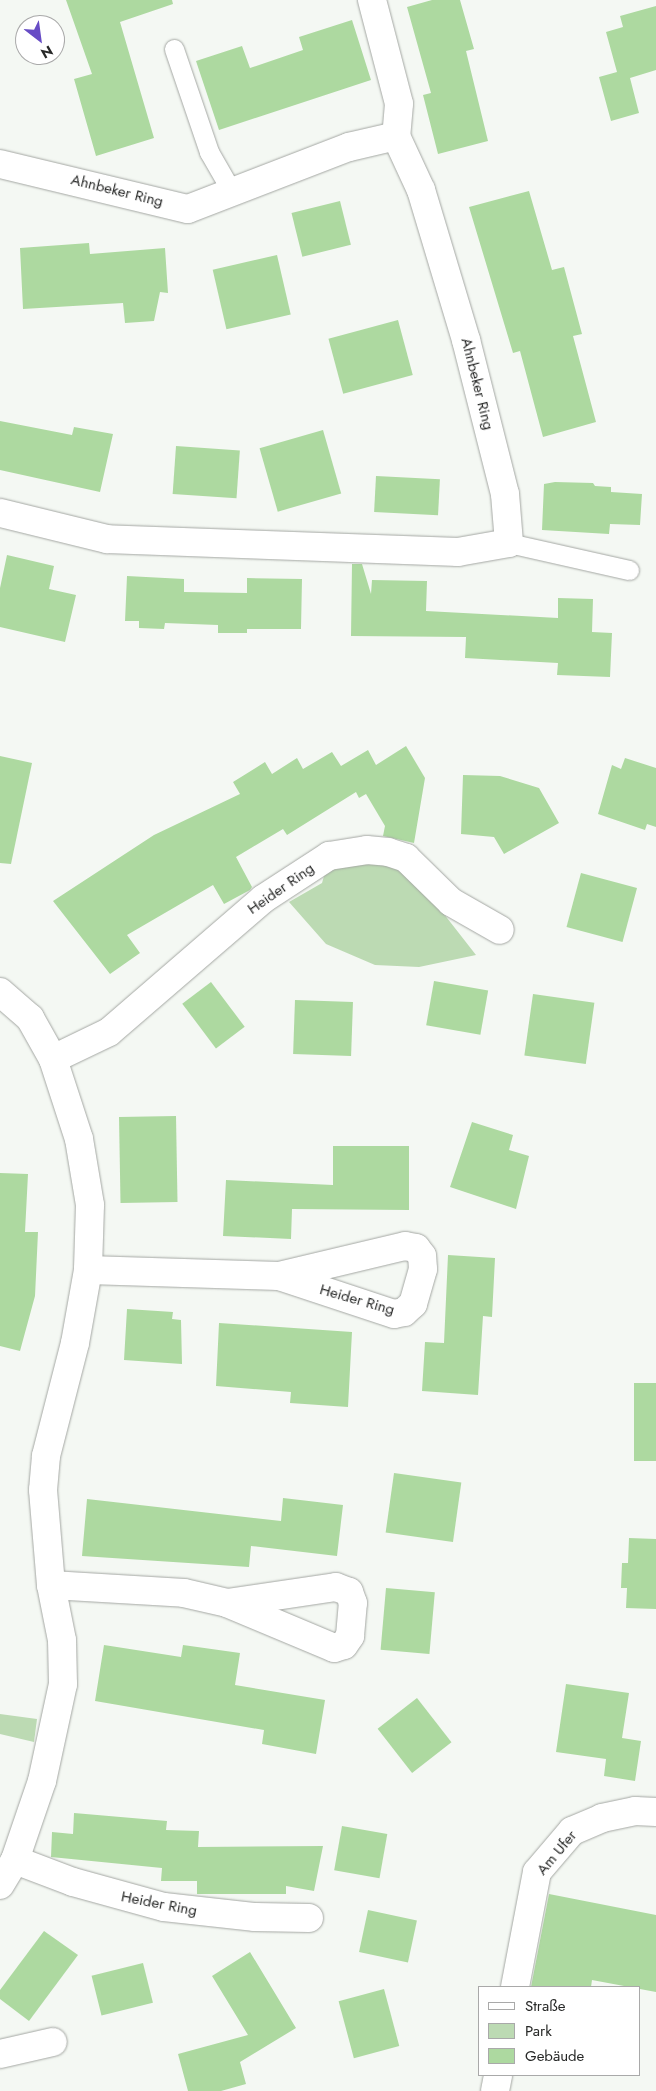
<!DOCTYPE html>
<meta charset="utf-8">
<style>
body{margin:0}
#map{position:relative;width:656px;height:2091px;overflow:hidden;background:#f4f8f3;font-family:Jost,sans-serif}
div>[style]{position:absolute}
.green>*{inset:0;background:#bcdab3}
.building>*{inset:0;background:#add9a0;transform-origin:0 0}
.roads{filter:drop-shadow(0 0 1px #a4a7a3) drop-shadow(0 0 1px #a4a7a3)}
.lane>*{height:19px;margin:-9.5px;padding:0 9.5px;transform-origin:9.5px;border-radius:9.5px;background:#fff}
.street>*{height:28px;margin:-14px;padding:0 14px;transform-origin:14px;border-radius:14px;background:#fff}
span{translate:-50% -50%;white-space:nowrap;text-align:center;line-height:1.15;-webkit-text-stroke:4px #fff;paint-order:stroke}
.street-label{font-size:15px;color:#272827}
.legend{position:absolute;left:478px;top:1986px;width:162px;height:90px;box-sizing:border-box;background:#fff;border:1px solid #a9a9a9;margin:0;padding:6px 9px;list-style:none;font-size:15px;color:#272827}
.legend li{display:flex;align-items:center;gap:10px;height:25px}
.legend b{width:25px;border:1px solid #a9a9a9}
.north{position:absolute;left:15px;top:15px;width:50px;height:50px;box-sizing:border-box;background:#fff;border:1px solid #a9a9a9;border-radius:50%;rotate:150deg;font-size:14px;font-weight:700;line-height:20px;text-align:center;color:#272827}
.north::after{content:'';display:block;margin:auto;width:18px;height:22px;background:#674cc5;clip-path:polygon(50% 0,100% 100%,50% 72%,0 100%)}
</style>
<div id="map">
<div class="green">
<div style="clip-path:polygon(353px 860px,390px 862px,415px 877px,476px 955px,419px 967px,375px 965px,326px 944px,289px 902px,322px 883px,326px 869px)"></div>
<div style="clip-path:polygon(0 1714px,37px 1719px,34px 1742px,0 1734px)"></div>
</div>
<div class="building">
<div style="clip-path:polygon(66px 0,172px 0,173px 4px,120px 22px,154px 138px,96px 156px,74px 79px,92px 74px)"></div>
<div style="clip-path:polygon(432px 0,460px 0,474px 49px,466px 51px,488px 141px,438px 154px,423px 95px,431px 93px,407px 7px)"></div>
<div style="clip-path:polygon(656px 6px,656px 70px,630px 78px,639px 113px,611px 121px,599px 77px,617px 72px,606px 32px,623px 27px,620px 16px)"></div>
<div style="clip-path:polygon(352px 20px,371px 80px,219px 130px,196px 61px,242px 46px,250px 68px,303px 50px,299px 37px)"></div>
<div style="clip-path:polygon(529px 191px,552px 270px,564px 267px,582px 334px,573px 336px,596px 422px,543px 437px,520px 351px,513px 353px,469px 207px)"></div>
<div style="left:340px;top:201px;width:45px;height:50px;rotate:76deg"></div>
<div style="clip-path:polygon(89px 243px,90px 254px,165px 248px,168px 293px,160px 292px,154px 321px,125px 323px,123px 303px,23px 309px,20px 248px)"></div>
<div style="left:277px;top:255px;width:61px;height:66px;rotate:77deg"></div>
<div style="left:398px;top:320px;width:57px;height:72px;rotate:75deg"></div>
<div style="clip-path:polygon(0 421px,72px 435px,74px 427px,113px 434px,100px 492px,0 470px)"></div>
<div style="left:323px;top:430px;width:66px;height:66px;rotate:74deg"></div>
<div style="left:176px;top:446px;width:64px;height:48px;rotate:4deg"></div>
<div style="left:376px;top:476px;width:64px;height:36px;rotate:3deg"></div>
<div style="clip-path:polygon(555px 482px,593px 483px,595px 486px,611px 487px,611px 492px,642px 494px,640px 525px,610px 524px,609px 534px,542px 530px,544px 484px)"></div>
<div style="clip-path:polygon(7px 555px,54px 566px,49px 589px,76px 595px,65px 642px,0 627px,0 588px)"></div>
<div style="clip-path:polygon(352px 564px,362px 564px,371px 594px,372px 580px,427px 581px,426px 611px,558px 618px,558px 598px,593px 599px,592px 632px,612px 633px,610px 677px,557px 675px,558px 663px,465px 658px,466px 637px,351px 636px)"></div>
<div style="clip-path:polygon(127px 576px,184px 579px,184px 592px,247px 593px,247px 578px,302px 579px,301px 629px,247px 629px,247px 633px,218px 633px,218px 625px,165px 623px,164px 629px,139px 628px,139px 621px,125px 621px)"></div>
<div style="clip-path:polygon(406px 746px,425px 778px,414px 843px,383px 836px,385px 826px,366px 794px,359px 798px,356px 792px,287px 835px,283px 829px,236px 857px,252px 887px,250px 890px,224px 904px,213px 885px,127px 935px,140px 953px,110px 974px,53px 901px,154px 835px,240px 794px,233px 782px,265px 762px,272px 774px,297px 758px,303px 769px,332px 752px,341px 766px,368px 750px,376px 765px)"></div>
<div style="clip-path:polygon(0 756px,32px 763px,11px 864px,0 863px)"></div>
<div style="clip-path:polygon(625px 758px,656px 768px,656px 827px,647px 824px,645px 830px,598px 814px,612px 765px,621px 769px)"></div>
<div style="clip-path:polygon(463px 775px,500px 776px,539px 788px,559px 823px,504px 854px,494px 837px,461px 834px)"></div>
<div style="left:581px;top:873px;width:58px;height:56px;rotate:15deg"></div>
<div style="left:434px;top:981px;width:55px;height:45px;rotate:10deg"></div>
<div style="left:211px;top:982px;width:56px;height:36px;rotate:53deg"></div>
<div style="left:533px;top:994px;width:62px;height:62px;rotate:8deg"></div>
<div style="left:295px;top:1000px;width:58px;height:54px;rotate:2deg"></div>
<div style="left:176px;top:1116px;width:86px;height:57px;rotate:89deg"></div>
<div style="clip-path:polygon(472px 1122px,513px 1135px,509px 1150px,529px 1156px,516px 1209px,450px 1187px)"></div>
<div style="clip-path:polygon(333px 1146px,409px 1146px,409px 1210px,292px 1209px,291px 1239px,223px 1236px,226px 1180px,333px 1185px)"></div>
<div style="clip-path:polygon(0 1173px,28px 1174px,25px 1232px,38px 1232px,35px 1296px,20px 1351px,0 1346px)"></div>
<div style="clip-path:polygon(448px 1255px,495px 1258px,492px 1317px,483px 1316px,478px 1395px,422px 1391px,425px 1342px,444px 1343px)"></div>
<div style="clip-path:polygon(127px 1309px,173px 1312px,172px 1319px,181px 1320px,182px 1364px,124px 1360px)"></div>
<div style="clip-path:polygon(219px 1323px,352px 1332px,348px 1407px,290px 1403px,291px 1392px,216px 1386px)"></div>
<div style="left:634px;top:1383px;width:22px;height:78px"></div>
<div style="left:394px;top:1473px;width:68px;height:60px;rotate:8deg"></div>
<div style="clip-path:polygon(283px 1498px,343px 1505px,337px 1556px,251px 1546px,249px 1567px,82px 1556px,87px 1499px,281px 1521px)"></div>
<div style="clip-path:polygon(629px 1538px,656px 1539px,656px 1609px,626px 1608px,627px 1588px,621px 1588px,622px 1563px,628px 1563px)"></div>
<div style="left:386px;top:1588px;width:49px;height:62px;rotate:5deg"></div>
<div style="clip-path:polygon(104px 1645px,181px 1657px,183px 1645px,240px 1653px,235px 1685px,325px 1700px,316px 1754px,262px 1744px,264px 1730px,95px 1701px)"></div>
<div style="clip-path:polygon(566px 1684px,629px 1693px,622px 1738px,641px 1741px,635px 1781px,604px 1776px,606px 1759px,556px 1752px)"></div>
<div style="left:417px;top:1698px;width:56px;height:50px;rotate:52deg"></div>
<div style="clip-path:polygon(74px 1813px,167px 1821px,166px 1830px,199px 1831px,198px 1847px,323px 1846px,314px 1891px,286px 1886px,286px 1894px,197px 1894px,197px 1881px,161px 1881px,162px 1868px,51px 1857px,52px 1832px,73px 1834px)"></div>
<div style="left:342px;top:1826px;width:46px;height:45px;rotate:10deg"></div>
<div style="clip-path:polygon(549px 1894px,656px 1915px,656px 1992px,592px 1980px,591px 1987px,531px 1987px)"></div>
<div style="left:368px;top:1910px;width:50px;height:43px;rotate:12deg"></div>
<div style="clip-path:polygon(44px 1931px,78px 1955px,29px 2021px,0 1999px,0 1990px)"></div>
<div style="clip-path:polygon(250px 1952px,296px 2028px,240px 2062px,246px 2084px,221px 2091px,188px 2091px,178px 2054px,248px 2035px,212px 1976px)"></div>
<div style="left:143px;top:1963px;width:41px;height:53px;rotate:76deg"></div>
<div style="left:384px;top:1989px;width:59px;height:47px;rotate:75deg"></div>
</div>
<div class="roads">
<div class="lane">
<div style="left:174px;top:49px;width:109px;rotate:71.2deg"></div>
<div style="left:209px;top:152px;width:46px;rotate:60.1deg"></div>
<div style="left:509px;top:543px;width:123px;rotate:12.7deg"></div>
</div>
<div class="street">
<div style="left:372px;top:0;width:107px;rotate:75.4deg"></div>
<div style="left:399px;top:104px;width:32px;rotate:95deg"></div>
<div style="left:0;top:164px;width:193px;rotate:13.5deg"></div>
<div style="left:188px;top:209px;width:173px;rotate:-21.1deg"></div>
<div style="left:349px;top:147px;width:48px;rotate:-13.2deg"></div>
<div style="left:396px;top:136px;width:60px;rotate:65.2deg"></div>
<div style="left:421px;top:190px;width:157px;rotate:73.3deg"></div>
<div style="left:466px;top:340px;width:159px;rotate:75.8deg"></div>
<div style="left:505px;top:494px;width:49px;rotate:85.3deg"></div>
<div style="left:509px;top:543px;width:52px;rotate:170deg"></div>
<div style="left:458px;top:552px;width:351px;rotate:-177.9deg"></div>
<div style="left:107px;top:539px;width:110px;rotate:-166.3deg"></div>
<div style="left:0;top:992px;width:40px;rotate:41deg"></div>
<div style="left:30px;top:1018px;width:47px;rotate:60.7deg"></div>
<div style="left:53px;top:1059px;width:84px;rotate:72deg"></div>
<div style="left:79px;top:1139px;width:67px;rotate:80.5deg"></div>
<div style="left:90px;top:1205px;width:65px;rotate:91.8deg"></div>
<div style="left:88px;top:1270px;width:74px;rotate:100.1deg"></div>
<div style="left:75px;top:1343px;width:117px;rotate:104.4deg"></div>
<div style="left:46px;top:1456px;width:34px;rotate:95deg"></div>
<div style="left:43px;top:1490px;width:95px;rotate:85.2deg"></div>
<div style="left:51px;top:1585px;width:56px;rotate:78.7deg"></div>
<div style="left:62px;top:1640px;width:44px;rotate:88.7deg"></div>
<div style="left:63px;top:1684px;width:99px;rotate:102.2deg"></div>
<div style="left:42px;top:1781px;width:83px;rotate:108.9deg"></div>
<div style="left:15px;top:1860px;width:29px;rotate:121deg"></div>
<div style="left:53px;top:1059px;width:62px;rotate:-25.7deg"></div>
<div style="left:109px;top:1032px;width:203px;rotate:-40.8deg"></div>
<div style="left:263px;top:899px;width:79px;rotate:-33.1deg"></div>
<div style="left:329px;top:856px;width:38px;rotate:-9deg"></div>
<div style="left:367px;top:850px;width:21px;rotate:5deg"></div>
<div style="left:388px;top:852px;width:19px;rotate:18deg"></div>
<div style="left:406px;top:858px;width:63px;rotate:44.4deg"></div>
<div style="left:451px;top:902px;width:56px;rotate:29.7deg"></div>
<div style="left:88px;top:1270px;width:191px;rotate:1.8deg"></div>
<div style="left:279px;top:1276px;width:121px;rotate:18.3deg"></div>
<div style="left:394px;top:1314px;width:10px;rotate:-11deg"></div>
<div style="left:404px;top:1312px;width:12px;rotate:-42deg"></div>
<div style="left:413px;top:1304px;width:36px;rotate:-74deg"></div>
<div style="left:423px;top:1269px;width:13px;rotate:-94deg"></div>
<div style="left:422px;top:1256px;width:10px;rotate:-127deg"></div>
<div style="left:416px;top:1248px;width:11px;rotate:-170deg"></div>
<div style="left:405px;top:1246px;width:130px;rotate:166.6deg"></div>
<div style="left:51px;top:1585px;width:133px;rotate:3.4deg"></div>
<div style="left:184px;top:1593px;width:44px;rotate:13.1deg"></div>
<div style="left:227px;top:1603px;width:116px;rotate:22.8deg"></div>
<div style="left:334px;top:1648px;width:10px;rotate:-17deg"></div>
<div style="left:344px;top:1645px;width:11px;rotate:-56deg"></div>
<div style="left:350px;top:1636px;width:33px;rotate:-85deg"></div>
<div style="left:353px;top:1603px;width:12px;rotate:-110deg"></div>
<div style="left:349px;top:1592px;width:14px;rotate:-159deg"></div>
<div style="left:336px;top:1587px;width:110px;rotate:171.6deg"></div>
<div style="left:15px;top:1860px;width:62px;rotate:20.8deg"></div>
<div style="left:73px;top:1882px;width:94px;rotate:15.4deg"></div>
<div style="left:164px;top:1907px;width:92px;rotate:6.3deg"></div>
<div style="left:255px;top:1917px;width:54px;rotate:1.1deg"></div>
<div style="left:515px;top:1987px;width:117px;rotate:-79.2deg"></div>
<div style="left:537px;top:1872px;width:54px;rotate:-49.5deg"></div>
<div style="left:572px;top:1831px;width:33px;rotate:-23deg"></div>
<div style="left:602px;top:1818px;width:34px;rotate:-12deg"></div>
<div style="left:635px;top:1811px;width:21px;rotate:3deg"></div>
<div style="left:0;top:2054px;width:54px;rotate:-12.8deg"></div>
<div style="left:495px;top:2091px;width:16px;rotate:-79deg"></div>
</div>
</div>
<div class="street-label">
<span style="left:117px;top:191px;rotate:14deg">Ahnbeker Ring</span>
<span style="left:477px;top:384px;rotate:76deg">Ahnbeker Ring</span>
<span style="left:281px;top:889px;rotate:-35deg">Heider Ring</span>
<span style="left:357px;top:1300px;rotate:16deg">Heider Ring</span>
<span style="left:557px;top:1853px;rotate:-50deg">Am Ufer</span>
<span style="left:159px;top:1904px;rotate:11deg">Heider Ring</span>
</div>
<ul class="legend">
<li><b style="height:6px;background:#fff"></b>Straße</li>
<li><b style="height:14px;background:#bcdab3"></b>Park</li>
<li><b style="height:14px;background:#add9a0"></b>Gebäude</li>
</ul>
<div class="north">N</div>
</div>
